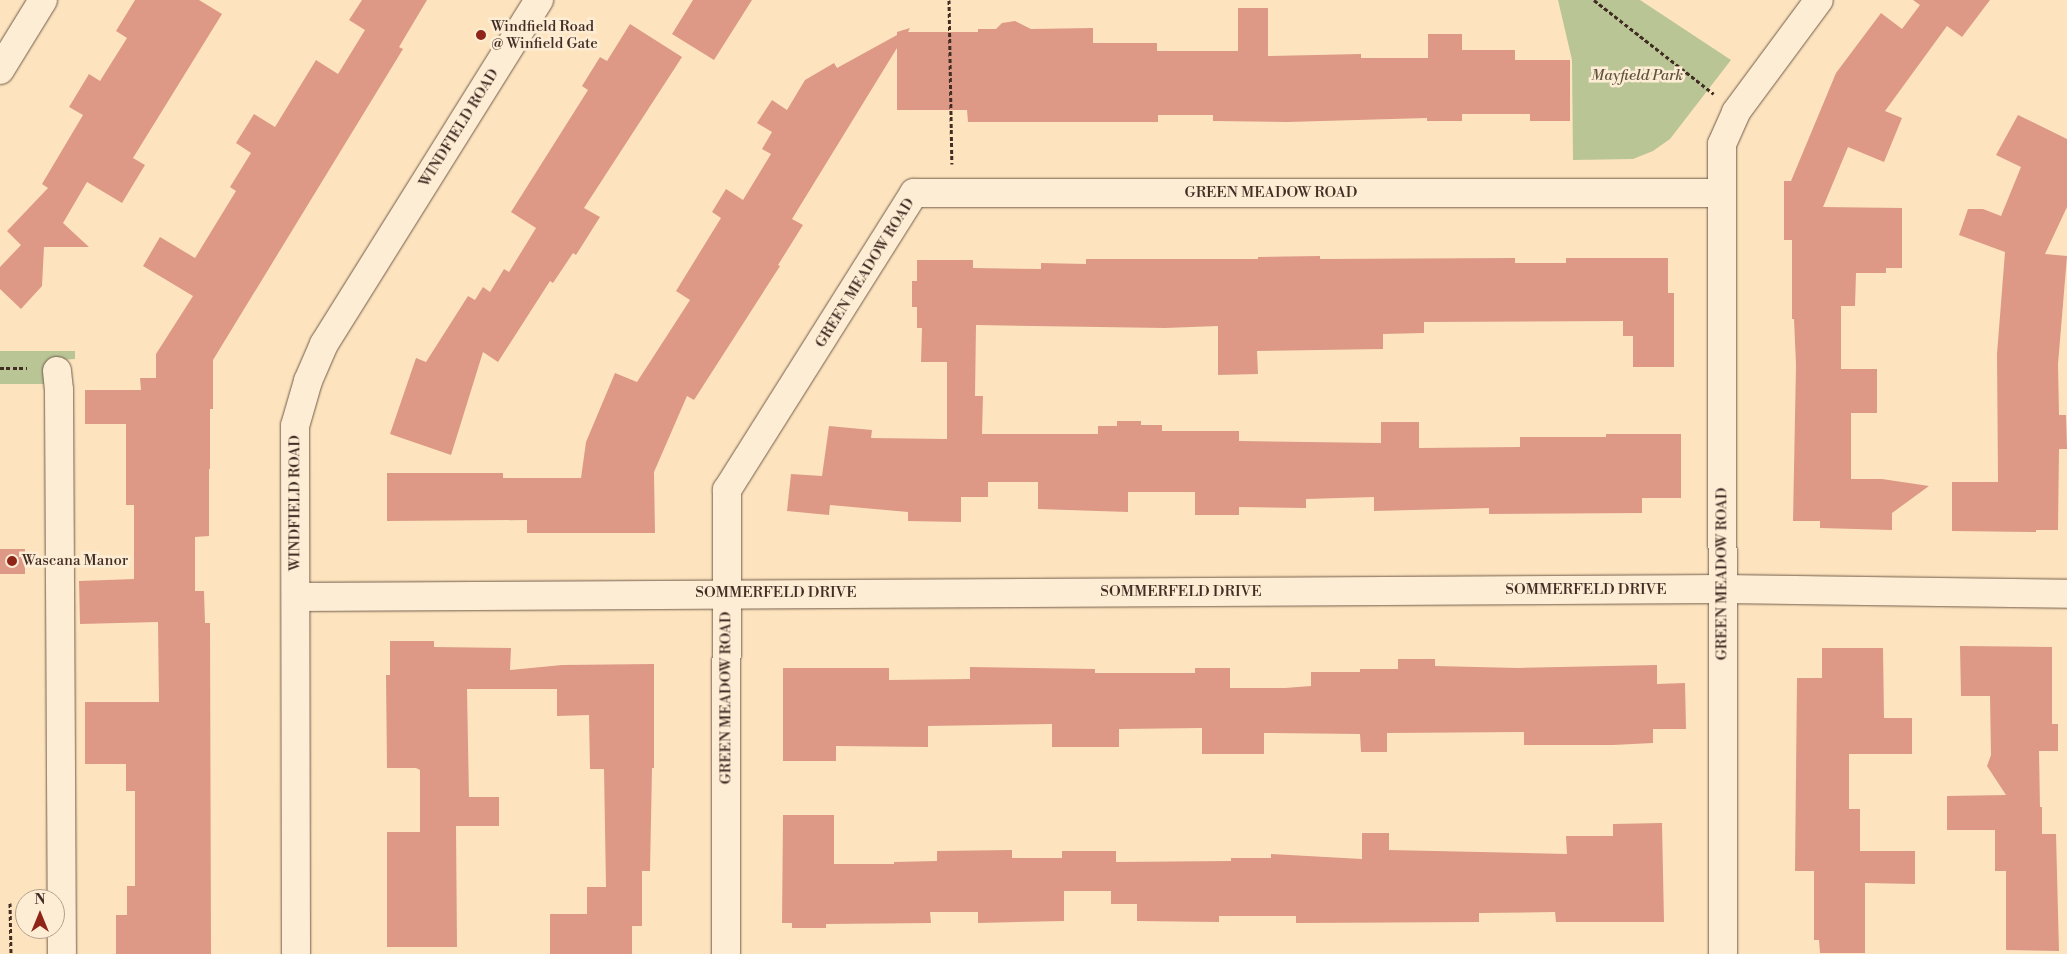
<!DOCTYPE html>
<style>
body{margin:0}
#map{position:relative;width:2067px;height:954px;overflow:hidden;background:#fde4be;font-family:"Libre Bodoni",serif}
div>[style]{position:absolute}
.green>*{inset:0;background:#bac595}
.building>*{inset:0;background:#dd9986;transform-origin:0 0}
.path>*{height:3px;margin-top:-1.5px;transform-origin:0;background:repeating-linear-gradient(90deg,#422d24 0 4px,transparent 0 6.5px)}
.roads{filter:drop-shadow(0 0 1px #715b4a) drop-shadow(0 0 1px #715b4a)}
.minor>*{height:28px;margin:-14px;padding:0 14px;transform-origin:14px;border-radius:14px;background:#feedd5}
.dots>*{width:14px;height:14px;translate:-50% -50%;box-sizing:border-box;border:2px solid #feedd5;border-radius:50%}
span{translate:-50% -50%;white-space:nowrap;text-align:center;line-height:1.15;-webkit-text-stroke:5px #feedd5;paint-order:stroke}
.poi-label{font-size:15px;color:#422d24}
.left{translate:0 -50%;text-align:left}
.park-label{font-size:15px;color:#605340;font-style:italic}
.street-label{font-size:15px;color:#422d24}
.north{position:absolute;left:15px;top:889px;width:50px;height:50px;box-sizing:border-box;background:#feedd5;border:1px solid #b3a08e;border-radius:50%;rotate:0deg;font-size:14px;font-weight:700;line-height:20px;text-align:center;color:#422d24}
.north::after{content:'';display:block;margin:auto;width:18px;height:22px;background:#8f2418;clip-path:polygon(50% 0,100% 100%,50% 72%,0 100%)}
</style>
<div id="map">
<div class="green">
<div style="clip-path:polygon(1558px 0,1640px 0,1731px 60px,1670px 139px,1653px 151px,1633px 159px,1573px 160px,1572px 60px)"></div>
<div style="clip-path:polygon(0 351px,75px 351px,75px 359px,60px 360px,47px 384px,0 384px)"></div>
</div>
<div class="building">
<div style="clip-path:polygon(135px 0,199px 0,222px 14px,133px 158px,145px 165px,122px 203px,87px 182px,63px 223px,89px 247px,44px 247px,42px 286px,21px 309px,0 289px,0 267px,21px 245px,7px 231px,48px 188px,42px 184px,83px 115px,69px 107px,89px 74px,100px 81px,127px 38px,116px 31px)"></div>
<div style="clip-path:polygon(362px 0,427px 0,399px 47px,403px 49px,213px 360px,213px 409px,210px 409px,210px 469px,209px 469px,209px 536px,195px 537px,195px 591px,204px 591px,205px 623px,210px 623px,211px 954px,116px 954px,116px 915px,127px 915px,127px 886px,135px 886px,135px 791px,126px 791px,126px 764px,85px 764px,85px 702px,159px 702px,158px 622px,80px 624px,79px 581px,134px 579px,134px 505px,126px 505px,126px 424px,85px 424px,85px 390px,141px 390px,140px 378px,156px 378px,156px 354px,193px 296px,143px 266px,160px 237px,195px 258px,236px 191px,230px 187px,251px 153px,236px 143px,254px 114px,275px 127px,316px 60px,338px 74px,365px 30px,349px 20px)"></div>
<div style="clip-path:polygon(693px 0,752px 0,714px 60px,672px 34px)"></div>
<div style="clip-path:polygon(1913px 0,1990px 0,1962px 37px,1947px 26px,1885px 111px,1902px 118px,1884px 162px,1848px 147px,1823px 207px,1902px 208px,1902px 268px,1886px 268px,1886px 273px,1856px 273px,1855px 306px,1841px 306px,1841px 369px,1877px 369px,1877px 413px,1851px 413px,1851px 479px,1882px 479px,1929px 486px,1892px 513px,1892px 530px,1820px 528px,1820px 521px,1793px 521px,1796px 365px,1794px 319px,1792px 319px,1792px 240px,1784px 240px,1784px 181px,1791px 181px,1836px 73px,1881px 13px,1902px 29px,1920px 5px)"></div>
<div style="clip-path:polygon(1238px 8px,1268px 8px,1268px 56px,1361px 54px,1361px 58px,1428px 58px,1428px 34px,1462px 34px,1462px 50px,1515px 50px,1515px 60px,1570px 60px,1570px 121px,1530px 121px,1530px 114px,1462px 114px,1462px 121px,1427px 121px,1427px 118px,1287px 122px,1213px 121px,1213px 115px,1158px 115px,1158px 122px,968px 122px,967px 110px,897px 110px,897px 48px,792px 219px,803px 225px,778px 265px,780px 266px,694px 400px,687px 396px,654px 472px,655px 533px,527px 533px,527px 520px,387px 521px,387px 473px,503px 473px,503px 478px,581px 478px,586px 442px,615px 373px,637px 382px,690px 300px,676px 291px,721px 218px,712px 212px,726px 189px,743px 200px,771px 154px,762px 149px,772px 132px,757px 123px,772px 100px,787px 110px,805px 80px,834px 63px,837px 68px,897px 35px,897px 32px,910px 28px,908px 32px,978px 32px,978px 29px,996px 29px,1002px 23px,1015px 21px,1031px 29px,1093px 28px,1093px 43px,1157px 43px,1157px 51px,1238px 51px)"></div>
<div style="clip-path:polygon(630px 24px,682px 57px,584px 208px,600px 217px,576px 255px,573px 253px,553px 283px,550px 281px,498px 362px,483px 352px,451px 455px,390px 434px,416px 358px,426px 362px,468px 296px,475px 300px,483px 287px,490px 292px,504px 269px,509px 272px,536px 228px,511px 212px,588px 90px,582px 86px,600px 57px,607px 61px)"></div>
<div style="clip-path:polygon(2018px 115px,2067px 139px,2067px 207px,2045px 254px,2067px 256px,2058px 364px,2059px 415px,2066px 415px,2067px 449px,2059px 449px,2058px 530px,2036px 530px,2036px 532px,1952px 531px,1952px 482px,1998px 482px,1997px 354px,2005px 252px,1959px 235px,1968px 209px,1983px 209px,2001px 216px,2021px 167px,1996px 155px)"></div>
<div style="clip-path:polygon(1320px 256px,1320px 259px,1515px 258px,1515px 263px,1566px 263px,1566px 258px,1668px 258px,1668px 293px,1674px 293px,1674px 367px,1633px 367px,1633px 336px,1623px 336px,1623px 321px,1424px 322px,1424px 333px,1383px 334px,1383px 349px,1257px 351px,1258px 374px,1218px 375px,1218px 326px,1165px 328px,976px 325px,975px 396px,983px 396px,982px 434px,1098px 434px,1098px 426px,1117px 426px,1117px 421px,1141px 421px,1141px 425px,1162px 425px,1162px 431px,1239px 431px,1239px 441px,1381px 443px,1381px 422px,1419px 422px,1419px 448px,1520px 447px,1520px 437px,1606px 437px,1606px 434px,1681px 434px,1681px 498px,1642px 498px,1642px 513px,1489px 514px,1489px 508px,1374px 511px,1374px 497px,1306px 499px,1306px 508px,1239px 507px,1239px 515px,1195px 515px,1195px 492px,1128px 492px,1128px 512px,1038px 509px,1038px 482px,988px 482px,988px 497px,961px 497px,961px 522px,908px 521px,908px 512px,830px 505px,829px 515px,787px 511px,791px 474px,822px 476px,829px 426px,872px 430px,871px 438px,947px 439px,947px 362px,921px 362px,922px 328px,917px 328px,917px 307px,912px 307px,912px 281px,917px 281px,917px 260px,973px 260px,973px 268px,1041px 269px,1041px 263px,1086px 264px,1086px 259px,1258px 259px,1258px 257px)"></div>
<div style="left:0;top:549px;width:25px;height:25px"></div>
<div style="clip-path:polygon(390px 641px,434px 641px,434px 647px,511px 648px,510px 670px,562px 665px,654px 664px,654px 768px,652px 768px,650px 871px,642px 871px,642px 926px,632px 926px,632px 954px,550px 954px,550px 914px,587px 914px,587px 887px,606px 887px,604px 769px,590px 769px,589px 715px,557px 716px,557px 689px,467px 689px,469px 797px,499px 797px,499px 826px,456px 826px,457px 947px,387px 947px,387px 832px,420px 832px,420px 770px,416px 768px,387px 768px,386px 675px,390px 675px)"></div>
<div style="clip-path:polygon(1960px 646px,2052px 647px,2052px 724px,2058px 724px,2058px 751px,2039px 751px,2040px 807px,2042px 807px,2042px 834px,2056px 834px,2059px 951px,2006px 950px,2006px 871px,1995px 871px,1995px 830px,1947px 830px,1947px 796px,2006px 795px,1987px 766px,1991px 755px,1990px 696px,1961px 696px)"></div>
<div style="clip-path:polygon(1822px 648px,1883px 648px,1884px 718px,1912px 718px,1912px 754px,1849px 754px,1849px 809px,1860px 809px,1860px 851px,1915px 851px,1915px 884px,1865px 883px,1865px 953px,1820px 953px,1819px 940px,1814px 940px,1814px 871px,1795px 871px,1797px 678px,1822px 678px)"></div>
<div style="clip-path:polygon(1398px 659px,1435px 659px,1435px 666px,1518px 668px,1657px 665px,1657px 684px,1685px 683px,1686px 729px,1653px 729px,1653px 743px,1613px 745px,1524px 745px,1524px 732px,1387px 733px,1387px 752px,1361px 752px,1360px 734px,1264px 733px,1264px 754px,1202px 754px,1202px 728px,1119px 729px,1119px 747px,1052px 747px,1052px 724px,928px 726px,928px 747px,836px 746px,836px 761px,783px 761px,783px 668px,889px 668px,889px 680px,970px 679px,970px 667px,1095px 669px,1095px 673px,1195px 673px,1195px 668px,1230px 668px,1230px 688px,1285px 688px,1311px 686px,1311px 672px,1360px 672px,1360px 669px,1398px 669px)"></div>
<div style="clip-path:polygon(783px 815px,834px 815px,834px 864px,894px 864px,894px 862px,937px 861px,937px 851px,1012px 850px,1012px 858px,1062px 858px,1062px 851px,1116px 851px,1116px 862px,1231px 861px,1231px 858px,1271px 858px,1271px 854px,1362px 859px,1362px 833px,1389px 833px,1389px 850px,1567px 854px,1566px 836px,1613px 836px,1613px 824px,1662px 823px,1664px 922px,1556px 922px,1555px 912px,1479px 913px,1479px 922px,1296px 923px,1296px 916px,1219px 916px,1219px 922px,1137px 921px,1137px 904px,1111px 904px,1111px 891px,1064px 891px,1064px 921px,978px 923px,978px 912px,930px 912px,931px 923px,826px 924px,826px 928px,792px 928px,792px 923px,782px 923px)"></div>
</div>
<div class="path">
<div style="left:949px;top:0;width:164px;rotate:89deg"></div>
<div style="left:1594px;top:0;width:152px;rotate:38.1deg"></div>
<div style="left:0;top:368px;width:27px"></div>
<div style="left:10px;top:903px;width:51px;rotate:88.9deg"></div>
</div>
<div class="roads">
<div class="minor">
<div style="left:0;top:70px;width:82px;rotate:-58.4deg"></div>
<div style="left:57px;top:371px;width:19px;rotate:84deg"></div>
<div style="left:59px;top:390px;width:564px;rotate:89.7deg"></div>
<div style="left:296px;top:597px;width:1426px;rotate:-0.32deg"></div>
<div style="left:1722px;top:589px;width:345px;rotate:0.8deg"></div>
<div style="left:296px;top:954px;width:528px;rotate:-90.11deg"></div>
<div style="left:295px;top:426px;width:47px;rotate:-73.9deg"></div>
<div style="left:308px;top:381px;width:40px;rotate:-66.6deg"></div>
<div style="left:324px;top:344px;width:406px;rotate:-58deg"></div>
<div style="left:726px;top:954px;width:464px;rotate:-89.9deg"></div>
<div style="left:727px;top:490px;width:351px;rotate:-57.8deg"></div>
<div style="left:914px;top:193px;width:808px"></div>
<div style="left:1723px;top:954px;width:810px;rotate:-90.07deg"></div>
<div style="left:1722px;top:144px;width:35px;rotate:-66deg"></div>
<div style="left:1736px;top:112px;width:139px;rotate:-53.5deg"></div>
</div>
</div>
<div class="dots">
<div style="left:481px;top:35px;background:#8f2418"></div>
<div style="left:12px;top:561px;background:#8f2418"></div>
</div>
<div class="poi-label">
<span class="left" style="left:491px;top:35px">Windfield Road<br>@ Winfield Gate</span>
<span class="left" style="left:22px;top:561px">Wascana Manor</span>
</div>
<div class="park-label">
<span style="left:1637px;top:76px">Mayfield Park</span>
</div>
<div class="street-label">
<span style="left:459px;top:128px;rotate:-58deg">WINDFIELD ROAD</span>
<span style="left:1271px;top:193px">GREEN MEADOW ROAD</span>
<span style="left:865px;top:273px;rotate:-58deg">GREEN MEADOW ROAD</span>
<span style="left:295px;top:503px;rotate:-90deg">WINDFIELD ROAD</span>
<span style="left:1722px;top:574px;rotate:-90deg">GREEN MEADOW ROAD</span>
<span style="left:1586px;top:590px">SOMMERFELD DRIVE</span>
<span style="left:1181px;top:592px">SOMMERFELD DRIVE</span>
<span style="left:776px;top:593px">SOMMERFELD DRIVE</span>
<span style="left:726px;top:698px;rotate:-90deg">GREEN MEADOW ROAD</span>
</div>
<div class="north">N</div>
</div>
